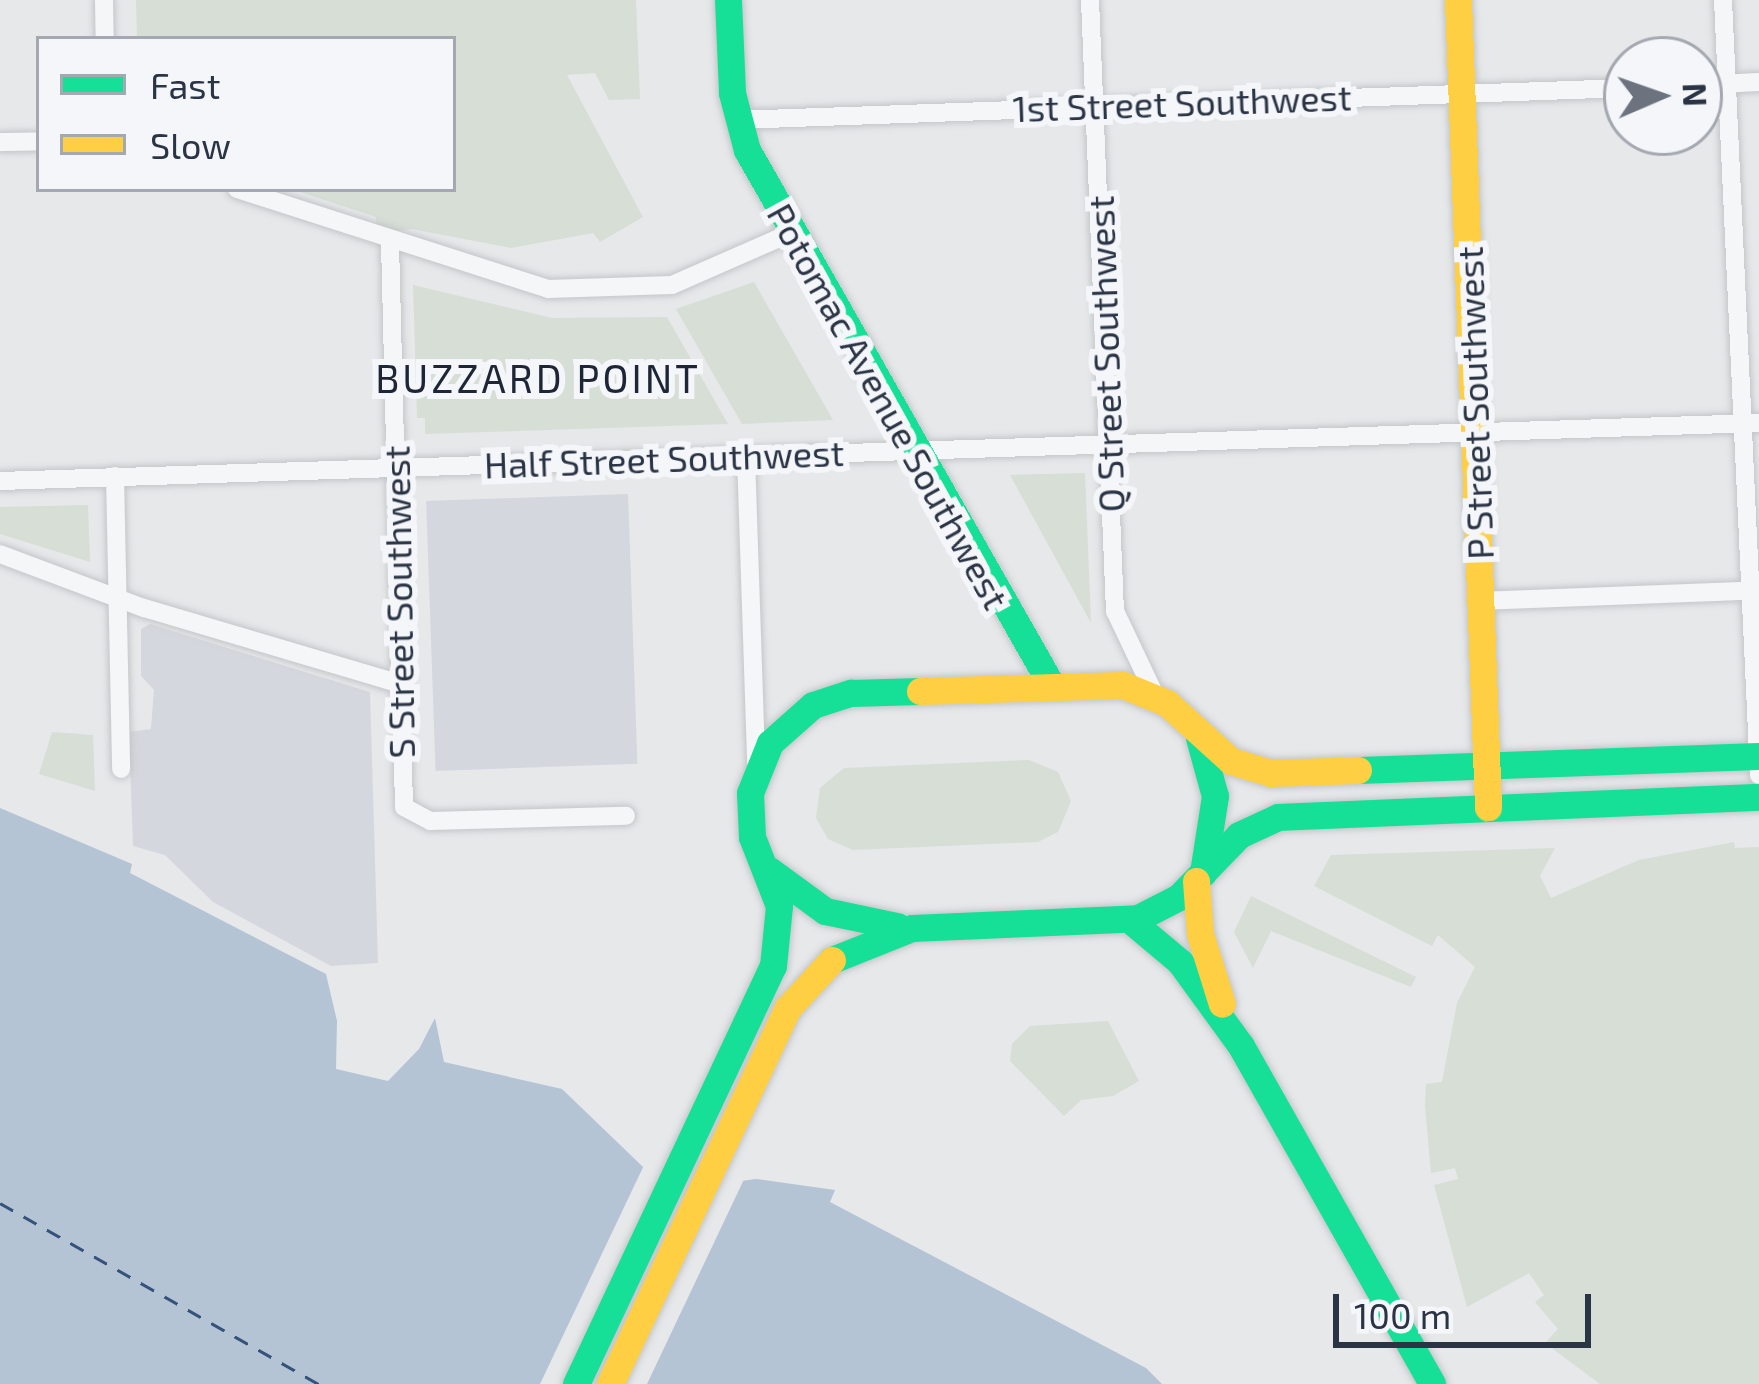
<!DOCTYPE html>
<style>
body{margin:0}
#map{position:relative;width:1759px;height:1384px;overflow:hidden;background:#e6e8ea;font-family:"Exo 2",sans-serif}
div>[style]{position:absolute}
.built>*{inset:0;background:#d4d7dd;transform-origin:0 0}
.green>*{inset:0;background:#d6ded6}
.water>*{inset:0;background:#b4c4d5}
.pier>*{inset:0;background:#e6e8ea}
.ferry>*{height:3px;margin-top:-1.5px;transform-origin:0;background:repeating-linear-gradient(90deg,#34527a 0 15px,transparent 0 27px)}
.roads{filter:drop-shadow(0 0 3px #c4c6c8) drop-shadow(0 0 3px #c4c6c8)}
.street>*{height:18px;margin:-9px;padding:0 9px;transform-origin:9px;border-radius:9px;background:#f5f6f7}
.fast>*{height:27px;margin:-13.5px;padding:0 13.5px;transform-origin:13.5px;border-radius:13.5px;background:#16e098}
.slow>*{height:27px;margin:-13.5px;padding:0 13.5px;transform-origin:13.5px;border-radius:13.5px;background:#ffcf43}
span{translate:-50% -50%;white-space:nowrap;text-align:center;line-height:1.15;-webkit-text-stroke:12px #f4f6f9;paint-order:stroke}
.street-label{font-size:36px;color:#2b3445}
.neighbourhood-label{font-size:39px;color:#1d2536;letter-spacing:3px}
.legend{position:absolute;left:36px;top:36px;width:420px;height:156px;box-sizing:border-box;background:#f4f6f9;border:3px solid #a4a8b1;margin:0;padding:15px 21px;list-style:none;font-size:36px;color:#2b3445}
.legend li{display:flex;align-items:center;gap:24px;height:60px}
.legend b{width:60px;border:3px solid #a4a8b1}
.north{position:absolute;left:1603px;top:36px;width:120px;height:120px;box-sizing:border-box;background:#f4f6f9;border:3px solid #a4a8b1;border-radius:50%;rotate:88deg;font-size:33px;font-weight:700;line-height:48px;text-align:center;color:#2b3445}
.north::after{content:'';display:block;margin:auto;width:42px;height:54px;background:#6c737f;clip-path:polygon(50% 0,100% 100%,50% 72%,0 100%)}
.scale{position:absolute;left:1333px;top:1294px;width:258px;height:54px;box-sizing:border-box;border:6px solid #2b3445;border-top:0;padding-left:15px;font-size:36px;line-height:42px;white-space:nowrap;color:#2b3445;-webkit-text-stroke:9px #f4f6f9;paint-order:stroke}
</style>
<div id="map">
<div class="built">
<div style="left:628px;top:494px;width:270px;height:202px;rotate:88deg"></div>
<div style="clip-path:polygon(150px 624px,370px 692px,378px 963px,331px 966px,213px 902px,165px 855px,133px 846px,129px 732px,151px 729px,154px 690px,141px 676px,141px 629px)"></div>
</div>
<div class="green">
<div style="clip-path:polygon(136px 0,636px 0,640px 99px,609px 100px,595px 73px,567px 75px,643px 217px,600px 242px,593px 233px,511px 248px,412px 229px,376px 234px,376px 217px,291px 189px,453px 189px,453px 39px,137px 39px)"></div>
<div style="clip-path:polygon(754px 282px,833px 420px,742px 424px,676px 309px)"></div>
<div style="clip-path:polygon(413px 285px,552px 318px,667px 317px,728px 424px,425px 434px,425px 418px,417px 418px)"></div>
<div style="clip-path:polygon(1085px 473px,1091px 623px,1010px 475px)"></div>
<div style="clip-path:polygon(88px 505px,90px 562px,0 534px,0 507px)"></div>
<div style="clip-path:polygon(52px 732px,93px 735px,95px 791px,39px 774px)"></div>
<div style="clip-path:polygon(1029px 760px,1058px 772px,1071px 801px,1058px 832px,1038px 842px,853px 850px,828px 839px,816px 818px,820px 788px,844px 768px)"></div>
<div style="clip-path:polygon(1734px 842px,1735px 848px,1759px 847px,1759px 1384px,1600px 1384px,1545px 1343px,1558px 1329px,1535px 1302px,1544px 1295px,1529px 1273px,1467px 1307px,1434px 1185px,1458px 1179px,1455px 1168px,1431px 1173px,1425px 1106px,1426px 1084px,1442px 1082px,1457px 1003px,1475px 967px,1438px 935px,1432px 946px,1314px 886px,1331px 855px,1555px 848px,1540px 876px,1551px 898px,1639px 860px)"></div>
<div style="clip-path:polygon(1251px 896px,1416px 977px,1411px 987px,1271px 931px,1253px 968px,1234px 932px)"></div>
<div style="clip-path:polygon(1108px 1021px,1139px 1081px,1113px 1096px,1081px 1100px,1064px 1116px,1010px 1061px,1012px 1044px,1030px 1026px)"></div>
</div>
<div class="water">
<div style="clip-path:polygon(0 808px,132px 864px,130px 873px,326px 974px,337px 1021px,336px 1069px,388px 1081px,419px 1049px,435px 1018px,444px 1062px,562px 1089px,668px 1191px,756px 1179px,835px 1190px,830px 1202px,1146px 1368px,1162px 1384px,0 1384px)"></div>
</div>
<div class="pier">
<div style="clip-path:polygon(646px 1161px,679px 1188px,747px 1173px,647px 1384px,540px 1384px)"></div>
</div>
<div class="ferry">
<div style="left:0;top:1203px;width:367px;rotate:29.6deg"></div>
</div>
<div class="roads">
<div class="street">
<div style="left:104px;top:0;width:39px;rotate:89deg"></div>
<div style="left:1090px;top:0;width:612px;rotate:87.66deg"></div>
<div style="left:1115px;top:611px;width:91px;rotate:64.6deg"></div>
<div style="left:1723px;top:0;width:776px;rotate:87.34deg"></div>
<div style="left:1699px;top:85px;width:60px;rotate:-2.9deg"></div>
<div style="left:737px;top:120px;width:891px;rotate:-2.06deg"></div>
<div style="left:0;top:142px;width:39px;rotate:-1deg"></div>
<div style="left:237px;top:189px;width:327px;rotate:17.8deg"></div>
<div style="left:548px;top:289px;width:124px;rotate:-1.8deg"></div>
<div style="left:672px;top:285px;width:132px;rotate:-23.7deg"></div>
<div style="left:390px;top:242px;width:565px;rotate:88.58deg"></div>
<div style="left:404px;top:807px;width:30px;rotate:28deg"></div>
<div style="left:430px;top:821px;width:196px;rotate:-1.5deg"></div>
<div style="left:746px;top:456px;width:307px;rotate:88.1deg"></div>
<div style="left:115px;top:476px;width:293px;rotate:88.8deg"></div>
<div style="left:0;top:481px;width:1760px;rotate:-1.89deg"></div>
<div style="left:0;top:554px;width:154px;rotate:20.6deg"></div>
<div style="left:144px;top:608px;width:267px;rotate:16.5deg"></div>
<div style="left:1481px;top:601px;width:264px;rotate:-2.2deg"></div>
</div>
<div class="fast">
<div style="left:728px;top:0;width:93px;rotate:87.5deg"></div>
<div style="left:732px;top:93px;width:59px;rotate:75.3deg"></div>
<div style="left:747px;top:150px;width:617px;rotate:60.36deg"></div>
<div style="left:1199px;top:738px;width:60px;rotate:74.6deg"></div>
<div style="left:1215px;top:796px;width:78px;rotate:98.9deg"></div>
<div style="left:1358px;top:770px;width:401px;rotate:-2deg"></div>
<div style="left:769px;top:870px;width:69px;rotate:36.2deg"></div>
<div style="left:825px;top:911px;width:74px;rotate:11.8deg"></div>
<div style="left:1130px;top:920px;width:65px;rotate:40deg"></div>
<div style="left:1180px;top:962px;width:104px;rotate:54deg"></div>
<div style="left:1241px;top:1046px;width:388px;rotate:60.5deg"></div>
<div style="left:832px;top:960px;width:86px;rotate:-21.8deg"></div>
<div style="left:912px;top:928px;width:226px;rotate:-2.5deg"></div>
<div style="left:1138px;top:918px;width:46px;rotate:-27.1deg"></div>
<div style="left:1179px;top:897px;width:86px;rotate:-45.9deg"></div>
<div style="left:1239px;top:835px;width:43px;rotate:-24.8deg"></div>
<div style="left:1278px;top:817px;width:481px;rotate:-2.4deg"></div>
<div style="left:576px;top:1384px;width:462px;rotate:-64.8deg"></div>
<div style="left:773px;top:966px;width:60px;rotate:-84.3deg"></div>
<div style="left:779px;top:906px;width:74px;rotate:-111.4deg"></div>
<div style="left:752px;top:837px;width:44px;rotate:-92.6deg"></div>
<div style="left:750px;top:793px;width:54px;rotate:-68.2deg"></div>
<div style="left:770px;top:743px;width:57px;rotate:-41.5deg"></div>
<div style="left:813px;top:705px;width:40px;rotate:-18deg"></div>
<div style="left:851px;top:693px;width:69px;rotate:-1.7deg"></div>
</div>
<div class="slow">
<div style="left:1458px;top:0;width:808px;rotate:87.87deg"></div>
<div style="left:920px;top:691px;width:203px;rotate:-1.7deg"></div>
<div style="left:1123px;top:685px;width:48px;rotate:22.2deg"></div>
<div style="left:1167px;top:703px;width:86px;rotate:42.2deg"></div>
<div style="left:1231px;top:761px;width:42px;rotate:16.7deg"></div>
<div style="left:1271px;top:773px;width:87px;rotate:-2deg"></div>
<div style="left:1196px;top:881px;width:53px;rotate:85.7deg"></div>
<div style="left:1200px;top:934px;width:73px;rotate:72.6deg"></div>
<div style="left:610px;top:1384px;width:416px;rotate:-64.7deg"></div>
<div style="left:788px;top:1008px;width:65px;rotate:-47.5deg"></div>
</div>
</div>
<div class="street-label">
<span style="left:1182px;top:102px;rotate:-2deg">1st Street Southwest</span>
<span style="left:1105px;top:354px;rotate:-92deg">Q Street Southwest</span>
<span style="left:1474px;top:403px;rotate:-92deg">P Street Southwest</span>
<span style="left:889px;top:406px;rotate:61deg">Potomac Avenue Southwest</span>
<span style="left:664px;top:458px;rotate:-2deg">Half Street Southwest</span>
<span style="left:398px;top:602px;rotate:-91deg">S Street Southwest</span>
</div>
<div class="neighbourhood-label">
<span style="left:538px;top:378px">BUZZARD POINT</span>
</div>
<ul class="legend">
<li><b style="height:15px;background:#16e098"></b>Fast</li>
<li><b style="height:15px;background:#ffcf43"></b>Slow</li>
</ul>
<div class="north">N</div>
<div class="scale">100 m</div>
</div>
